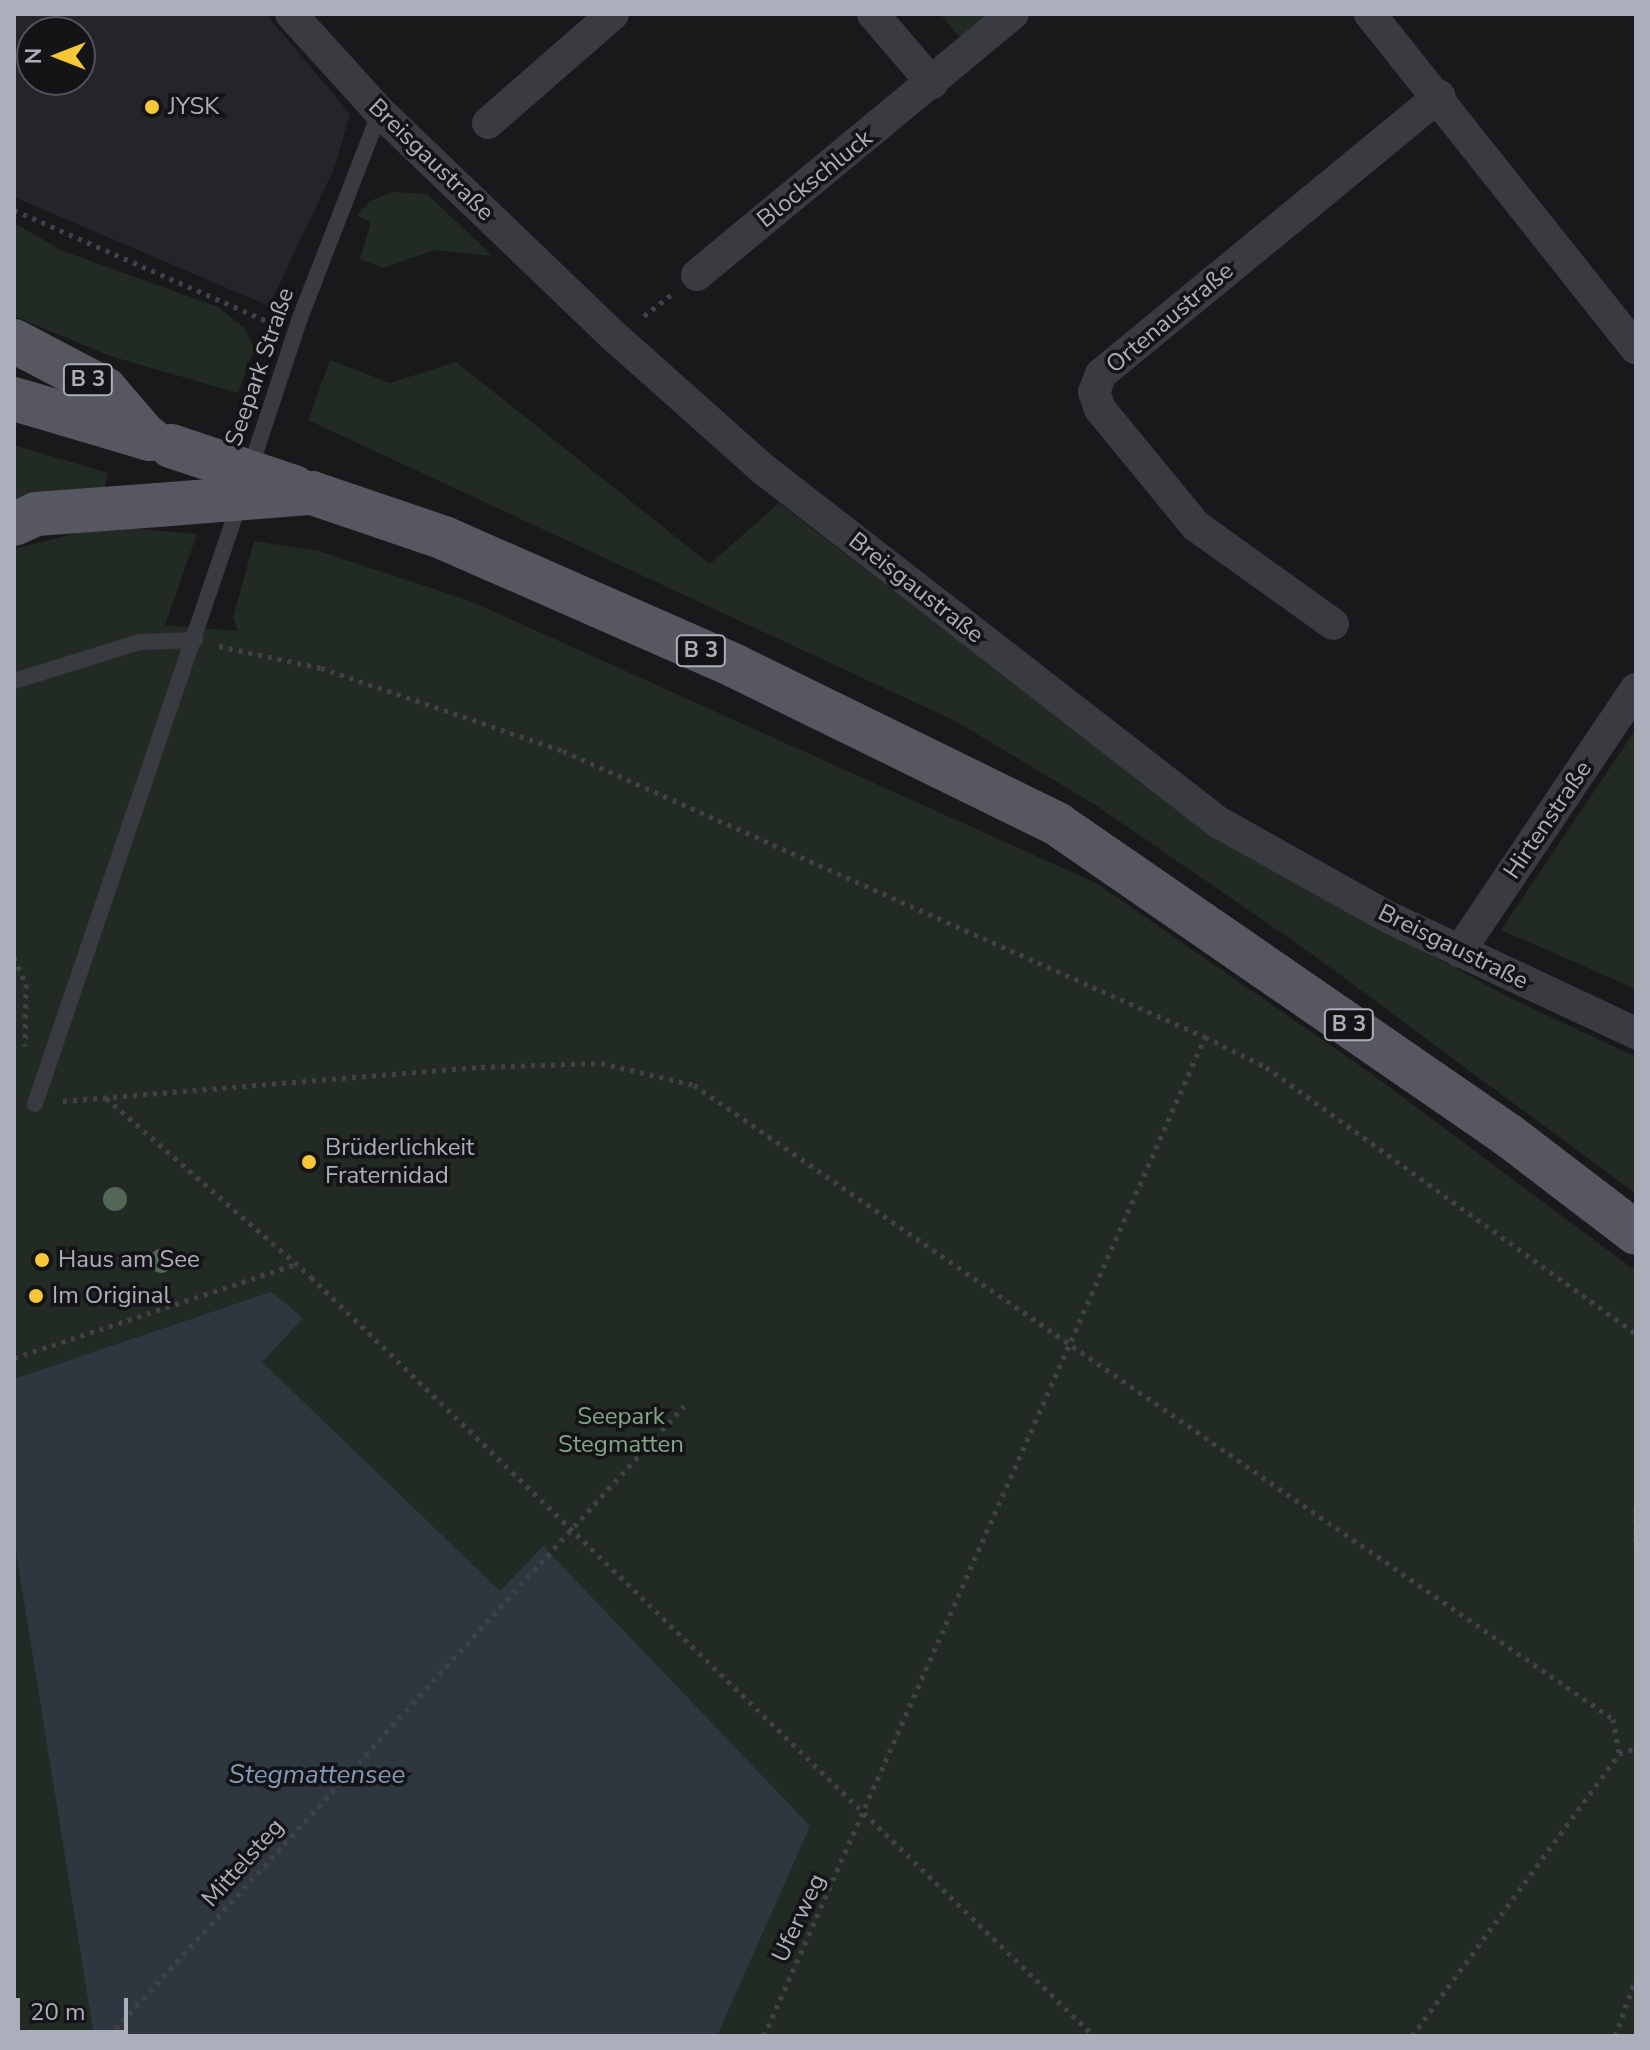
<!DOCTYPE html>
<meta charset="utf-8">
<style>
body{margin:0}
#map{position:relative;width:1650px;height:2050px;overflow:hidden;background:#19191c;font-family:"Nunito Sans",sans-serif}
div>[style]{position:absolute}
.built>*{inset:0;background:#252529}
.green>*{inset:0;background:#212a23}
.water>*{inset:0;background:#2e3740}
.path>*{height:5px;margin-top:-2.5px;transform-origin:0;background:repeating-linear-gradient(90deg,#404248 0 4px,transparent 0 10px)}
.service>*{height:16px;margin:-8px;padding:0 8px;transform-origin:8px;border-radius:8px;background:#3a3b41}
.minor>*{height:32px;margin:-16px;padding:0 16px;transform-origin:16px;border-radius:16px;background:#3a3b41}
.primary>*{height:44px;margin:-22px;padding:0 22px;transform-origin:22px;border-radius:22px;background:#565760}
.primary-bridge>*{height:44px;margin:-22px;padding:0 22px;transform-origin:22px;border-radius:22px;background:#565760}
.trees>*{width:24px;height:24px;margin:-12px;border-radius:50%;background:#536757}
.dots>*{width:22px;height:22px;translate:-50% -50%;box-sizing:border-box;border:4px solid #141417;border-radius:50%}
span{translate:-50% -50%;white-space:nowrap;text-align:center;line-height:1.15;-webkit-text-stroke:7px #141417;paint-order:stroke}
.shield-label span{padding:2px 6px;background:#141417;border:2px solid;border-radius:6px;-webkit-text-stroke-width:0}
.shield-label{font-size:22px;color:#abafbb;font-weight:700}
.poi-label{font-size:24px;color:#abafbb}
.left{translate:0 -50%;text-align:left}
.street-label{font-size:24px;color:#abafbb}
.park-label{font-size:24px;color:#82a788}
.water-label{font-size:26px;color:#8299b7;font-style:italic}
.frame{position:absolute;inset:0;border:16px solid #abafbb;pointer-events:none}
.north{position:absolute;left:16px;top:16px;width:80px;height:80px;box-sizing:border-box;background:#141417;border:2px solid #505259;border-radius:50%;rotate:270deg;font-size:22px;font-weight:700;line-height:32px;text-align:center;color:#abafbb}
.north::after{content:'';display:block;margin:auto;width:28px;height:36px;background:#f7c736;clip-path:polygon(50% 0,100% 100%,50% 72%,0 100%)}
.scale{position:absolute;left:16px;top:1998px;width:112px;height:36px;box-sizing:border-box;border:4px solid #abafbb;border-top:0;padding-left:10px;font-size:24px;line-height:28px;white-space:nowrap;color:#abafbb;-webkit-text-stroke:6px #141417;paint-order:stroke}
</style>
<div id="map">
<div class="built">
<div style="clip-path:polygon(evenodd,14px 14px,266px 14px,350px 114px,334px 169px,269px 306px,14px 197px,14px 14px,32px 32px,80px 32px,80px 80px,32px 80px,32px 32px)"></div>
</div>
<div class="green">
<div style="clip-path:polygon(940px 14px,989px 14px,960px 38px)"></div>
<div style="clip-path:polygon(392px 192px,427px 194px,493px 256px,435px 250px,383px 268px,360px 259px,371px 222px,357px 216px,370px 201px)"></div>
<div style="clip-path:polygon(14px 223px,63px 251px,218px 307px,245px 328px,254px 349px,238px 393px,110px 356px,14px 316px)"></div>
<div style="clip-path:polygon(330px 360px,390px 383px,456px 362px,710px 564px,779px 503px,1212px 835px,1508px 997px,1636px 1057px,1636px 1194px,1305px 949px,1094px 804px,955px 721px,308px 420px)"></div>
<div style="clip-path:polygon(14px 445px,108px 473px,104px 490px,14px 503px)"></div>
<div style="clip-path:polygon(104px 526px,197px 534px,165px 625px,238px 631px,233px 618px,254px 541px,319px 551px,470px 601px,1096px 883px,1369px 1072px,1636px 1271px,1636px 2036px,14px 2036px,14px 549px)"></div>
<div style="clip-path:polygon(1636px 729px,1636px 989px,1501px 930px)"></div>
</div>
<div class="water">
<div style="clip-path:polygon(271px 1292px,303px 1318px,262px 1362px,500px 1591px,543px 1546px,810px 1826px,717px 2036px,94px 2036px,14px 1539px,14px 1379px)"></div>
</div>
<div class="path">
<div style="left:14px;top:210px;width:282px;rotate:23.7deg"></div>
<div style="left:644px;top:316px;width:34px;rotate:-38deg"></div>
<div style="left:219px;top:646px;width:104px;rotate:12.2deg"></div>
<div style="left:321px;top:668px;width:256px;rotate:18.9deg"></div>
<div style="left:563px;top:751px;width:703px;rotate:24.01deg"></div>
<div style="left:1205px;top:1037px;width:68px;rotate:26.2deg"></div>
<div style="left:1266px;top:1067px;width:456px;rotate:35.8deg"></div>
<div style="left:14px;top:957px;width:30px;rotate:66deg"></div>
<div style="left:26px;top:984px;width:62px;rotate:90.9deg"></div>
<div style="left:106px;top:1098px;width:272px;rotate:41.1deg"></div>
<div style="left:311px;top:1277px;width:1090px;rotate:44.11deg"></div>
<div style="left:63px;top:1101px;width:419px;rotate:-4.7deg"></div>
<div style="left:481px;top:1067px;width:120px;rotate:-1.9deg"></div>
<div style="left:601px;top:1063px;width:96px;rotate:13.3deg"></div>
<div style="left:694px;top:1085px;width:1116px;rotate:34.6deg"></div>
<div style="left:1613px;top:1719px;width:36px;rotate:80deg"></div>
<div style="left:14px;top:1358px;width:295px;rotate:-18.4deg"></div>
<div style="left:1636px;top:1508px;width:40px;rotate:90deg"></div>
<div style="left:109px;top:2036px;width:853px;rotate:-47.61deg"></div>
<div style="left:764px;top:2036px;width:1092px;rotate:-66.18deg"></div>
<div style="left:1412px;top:2036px;width:350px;rotate:-53.7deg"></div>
<div style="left:1619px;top:1754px;width:18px;rotate:-19deg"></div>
<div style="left:1615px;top:2036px;width:62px;rotate:-70.1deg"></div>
</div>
<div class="service">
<div style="left:249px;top:472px;width:162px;rotate:-71.7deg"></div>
<div style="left:300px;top:318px;width:221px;rotate:-68.8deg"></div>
<div style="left:14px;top:681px;width:132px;rotate:-17.2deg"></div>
<div style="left:140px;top:642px;width:55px;rotate:-2.1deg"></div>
<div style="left:35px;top:1104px;width:637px;rotate:-71.22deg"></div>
</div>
<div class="minor">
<div style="left:291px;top:14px;width:132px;rotate:47.8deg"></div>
<div style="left:380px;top:112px;width:327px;rotate:43.8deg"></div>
<div style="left:616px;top:338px;width:197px;rotate:41.7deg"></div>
<div style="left:763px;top:469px;width:576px;rotate:37.81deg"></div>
<div style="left:1218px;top:822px;width:197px;rotate:29.2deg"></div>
<div style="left:1390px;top:918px;width:272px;rotate:25.1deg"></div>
<div style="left:873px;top:14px;width:91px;rotate:49.5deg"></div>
<div style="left:1370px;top:14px;width:427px;rotate:51.5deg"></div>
<div style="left:488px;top:123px;width:166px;rotate:-41.1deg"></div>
<div style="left:697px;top:275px;width:410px;rotate:-39.6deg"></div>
<div style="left:1333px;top:624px;width:168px;rotate:-144.4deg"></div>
<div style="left:1196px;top:526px;width:151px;rotate:-129.4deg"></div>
<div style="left:1100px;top:409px;width:18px;rotate:-109deg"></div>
<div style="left:1094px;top:392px;width:19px;rotate:-69deg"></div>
<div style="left:1101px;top:374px;width:438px;rotate:-39.4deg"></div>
<div style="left:1459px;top:952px;width:317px;rotate:-56.1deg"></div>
</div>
<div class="primary">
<div style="left:14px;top:341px;width:103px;rotate:27.8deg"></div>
<div style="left:105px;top:389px;width:65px;rotate:49.4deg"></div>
<div style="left:14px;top:399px;width:142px;rotate:16.4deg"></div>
<div style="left:312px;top:493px;width:139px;rotate:18.8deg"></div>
<div style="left:444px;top:538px;width:318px;rotate:23.7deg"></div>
<div style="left:735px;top:666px;width:359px;rotate:26.1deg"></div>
<div style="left:1057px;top:824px;width:548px;rotate:34.59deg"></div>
<div style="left:1508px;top:1135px;width:161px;rotate:37.4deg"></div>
<div style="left:14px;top:524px;width:24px;rotate:-24deg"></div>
<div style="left:36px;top:514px;width:122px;rotate:-4.2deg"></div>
</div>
<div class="primary-bridge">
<div style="left:171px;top:446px;width:130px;rotate:18.4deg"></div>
<div style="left:158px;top:505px;width:154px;rotate:-4.5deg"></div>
</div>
<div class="trees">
<div style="left:115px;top:1199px"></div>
<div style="left:161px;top:1261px"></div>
</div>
<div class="dots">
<div style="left:152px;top:107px;background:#f7c736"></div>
<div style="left:309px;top:1162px;background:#f7c736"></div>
<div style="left:42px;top:1260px;background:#f7c736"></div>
<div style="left:36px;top:1296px;background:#f7c736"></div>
</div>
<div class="shield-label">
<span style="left:88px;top:380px">B 3</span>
<span style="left:701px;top:651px">B 3</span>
<span style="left:1349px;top:1025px">B 3</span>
</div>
<div class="poi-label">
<span class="left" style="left:168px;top:107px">JYSK</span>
<span class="left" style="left:325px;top:1162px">Brüderlichkeit<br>Fraternidad</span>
<span class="left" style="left:58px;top:1260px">Haus am See</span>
<span class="left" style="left:52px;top:1296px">Im Original</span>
</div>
<div class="street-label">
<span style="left:431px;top:160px;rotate:44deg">Breisgaustraße</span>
<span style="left:815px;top:179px;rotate:-39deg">Blockschluck</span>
<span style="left:1170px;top:318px;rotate:-40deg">Ortenaustraße</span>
<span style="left:260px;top:367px;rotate:-71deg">Seepark Straße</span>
<span style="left:916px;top:588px;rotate:38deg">Breisgaustraße</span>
<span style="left:1548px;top:820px;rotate:-56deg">Hirtenstraße</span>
<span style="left:1453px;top:947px;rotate:26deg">Breisgaustraße</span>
<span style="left:243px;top:1863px;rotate:-48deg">Mittelsteg</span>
<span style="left:799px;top:1918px;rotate:-65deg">Uferweg</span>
</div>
<div class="park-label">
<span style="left:621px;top:1431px">Seepark<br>Stegmatten</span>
</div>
<div class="water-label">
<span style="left:317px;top:1775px">Stegmattensee</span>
</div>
<div class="frame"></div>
<div class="north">N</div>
<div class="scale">20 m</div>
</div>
